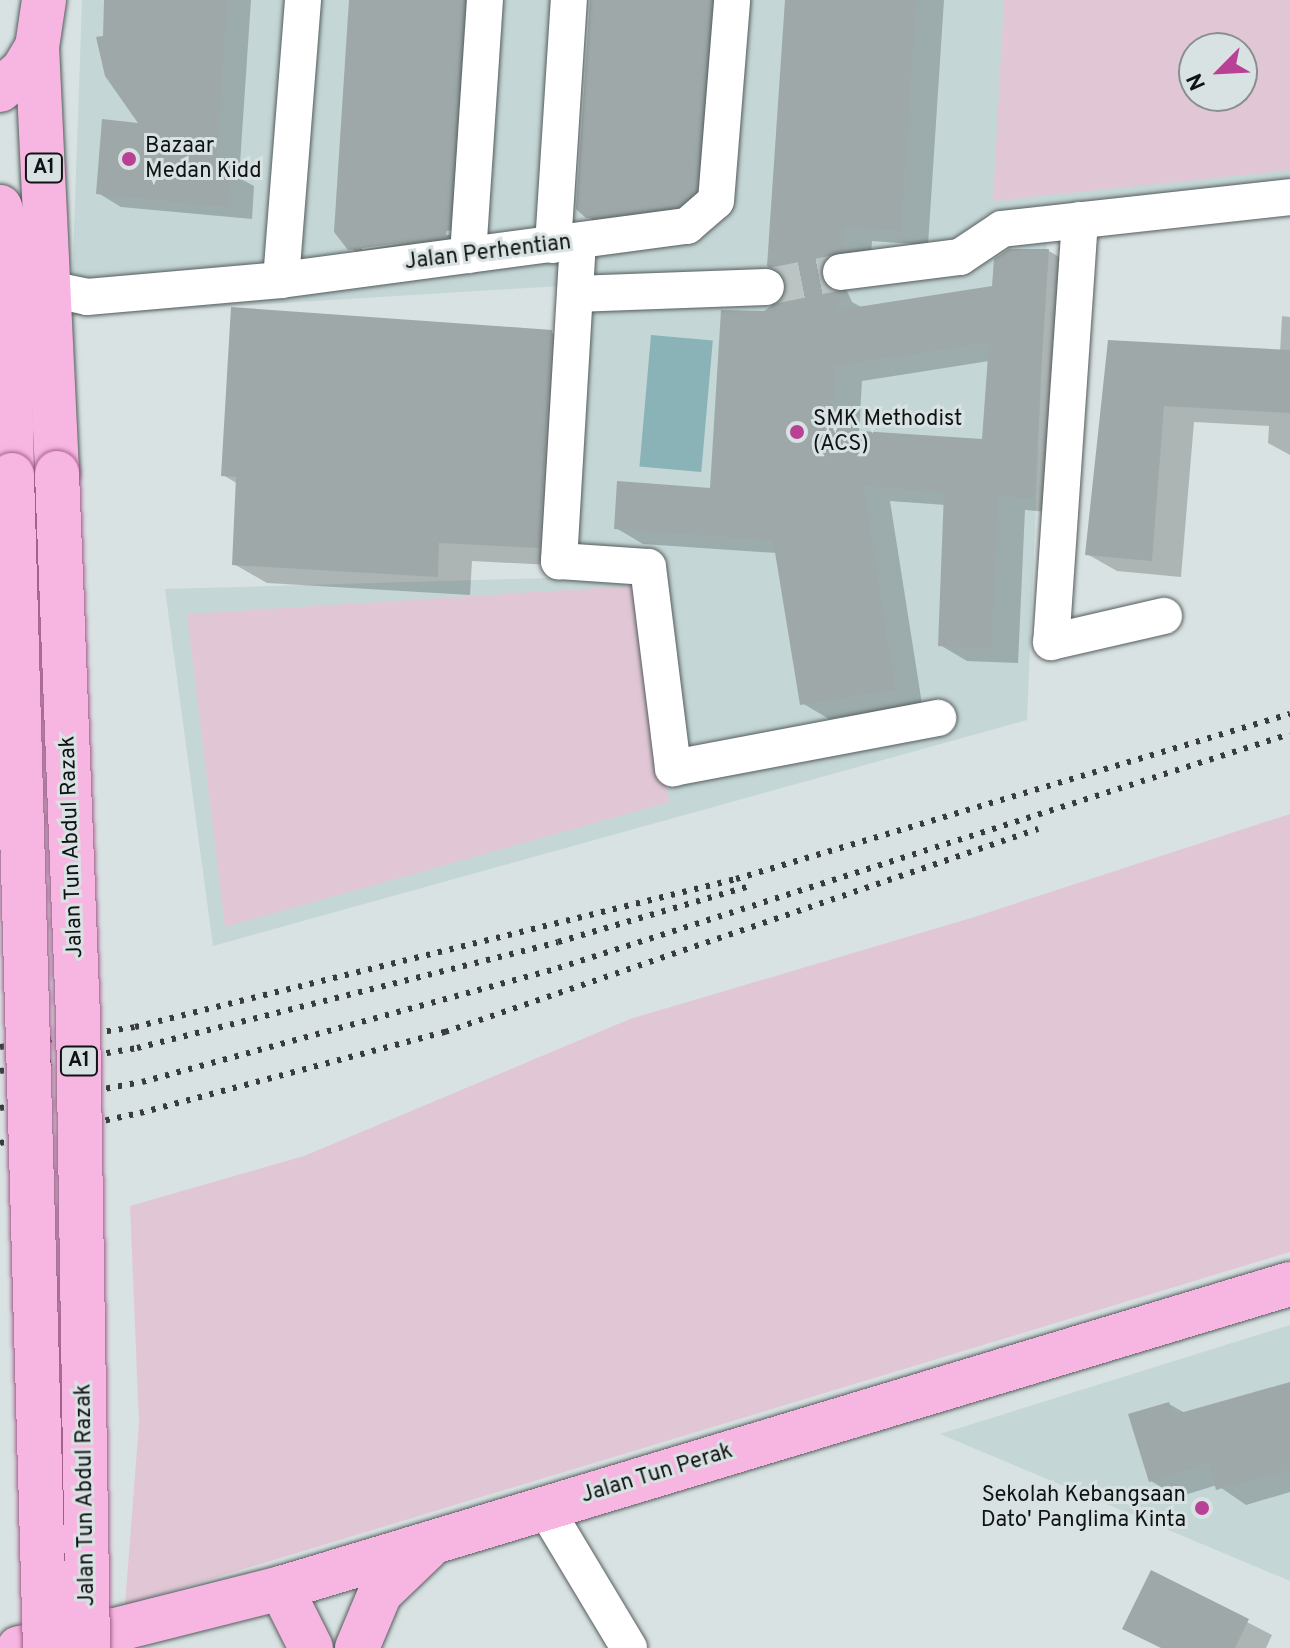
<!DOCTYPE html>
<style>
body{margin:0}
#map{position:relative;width:1290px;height:1648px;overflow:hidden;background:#d9e2e2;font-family:Overpass,sans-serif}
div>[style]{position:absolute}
.built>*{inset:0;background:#c4d6d6}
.green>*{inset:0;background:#e1c7d6}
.water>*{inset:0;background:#89b3b6;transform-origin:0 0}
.shadow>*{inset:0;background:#0003}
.building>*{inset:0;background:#9fa8a8}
.minor-tunnel>*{height:36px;margin-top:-18px;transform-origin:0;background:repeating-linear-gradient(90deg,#bbc3c3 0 36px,transparent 0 54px)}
.roads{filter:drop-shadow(0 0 2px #565d5e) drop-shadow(0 0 2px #565d5e)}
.minor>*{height:36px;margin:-18px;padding:0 18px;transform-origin:18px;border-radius:18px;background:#fff}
.major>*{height:44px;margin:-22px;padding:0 22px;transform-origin:22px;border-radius:22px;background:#f7b5e1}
.rail>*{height:6px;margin-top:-3px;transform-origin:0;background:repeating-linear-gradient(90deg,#383c3c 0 4px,transparent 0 12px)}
.bridges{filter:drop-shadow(0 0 2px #a35c8c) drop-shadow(0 0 2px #a35c8c)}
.major-bridge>*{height:44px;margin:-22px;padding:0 22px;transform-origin:22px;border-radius:22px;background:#f7b5e1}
.dots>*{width:22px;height:22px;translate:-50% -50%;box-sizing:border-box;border:4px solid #d9e2e2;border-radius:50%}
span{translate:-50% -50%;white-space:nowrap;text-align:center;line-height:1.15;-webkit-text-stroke:6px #d9e2e2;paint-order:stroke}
.shield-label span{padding:2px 6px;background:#d9e2e2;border:2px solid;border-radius:6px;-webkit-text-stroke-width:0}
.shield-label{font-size:20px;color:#101313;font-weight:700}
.poi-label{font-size:22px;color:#101313}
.left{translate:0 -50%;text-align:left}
.right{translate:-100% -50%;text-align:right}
.street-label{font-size:22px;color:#101313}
.north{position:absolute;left:1178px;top:32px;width:80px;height:80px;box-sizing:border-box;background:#d9e2e2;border:2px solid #898f8f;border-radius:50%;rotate:246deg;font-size:22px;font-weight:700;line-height:32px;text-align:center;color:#101313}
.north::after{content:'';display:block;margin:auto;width:28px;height:36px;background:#b94195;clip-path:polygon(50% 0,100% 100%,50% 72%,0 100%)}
</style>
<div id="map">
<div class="built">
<div style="clip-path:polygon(evenodd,82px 0,1290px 0,1290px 183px,1048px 209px,1027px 720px,213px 946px,165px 589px,549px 578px,561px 286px,71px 316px,82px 0,1194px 48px,1242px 48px,1242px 96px,1194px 96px,1194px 48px)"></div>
<div style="clip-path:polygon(1290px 1325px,1290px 1581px,940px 1434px)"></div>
</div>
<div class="green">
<div style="clip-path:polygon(evenodd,1004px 0,1290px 0,1290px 170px,993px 201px,1004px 0,1194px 48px,1242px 48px,1242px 96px,1194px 96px,1194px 48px)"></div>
<div style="clip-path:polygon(631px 586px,669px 802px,225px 927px,187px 614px)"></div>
<div style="clip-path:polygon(1290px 814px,1290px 1252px,125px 1605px,139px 1423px,130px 1206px,304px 1156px,630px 1019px,971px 918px)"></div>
</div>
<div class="water">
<div style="left:651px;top:335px;width:62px;height:132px;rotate:5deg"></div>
</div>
<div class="shadow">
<div style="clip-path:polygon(107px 0,251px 0,239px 178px,254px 186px,252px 219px,121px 207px,98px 193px,142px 125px,105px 38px)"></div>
<div style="clip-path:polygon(evenodd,351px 0,496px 0,476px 248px,378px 265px,350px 248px,351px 0,458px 229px,459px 233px,362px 250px,362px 246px,458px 229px)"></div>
<div style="clip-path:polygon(594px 0,740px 0,722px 207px,616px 233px,587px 217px)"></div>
<div style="clip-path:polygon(evenodd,787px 0,944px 0,928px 245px,872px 241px,870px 266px,855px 271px,847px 291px,852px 302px,863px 308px,994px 288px,1049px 251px,1076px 267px,1060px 513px,1025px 510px,1018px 663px,967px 661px,940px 645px,946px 505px,890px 501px,922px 704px,829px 719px,802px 703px,777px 553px,643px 544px,616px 528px,712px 490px,765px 313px,787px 297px,787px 0,989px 361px,984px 442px,859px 433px,862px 381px,989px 361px)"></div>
<div style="clip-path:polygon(1282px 316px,1290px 317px,1290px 455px,1268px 443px,1269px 426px,1194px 422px,1181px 577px,1117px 571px,1087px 554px,1109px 342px,1280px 352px)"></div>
<div style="clip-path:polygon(551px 332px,584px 351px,571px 566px,472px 561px,470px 595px,267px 583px,234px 564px,238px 484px,223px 475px)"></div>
<div style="clip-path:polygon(1290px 1384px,1290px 1492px,1246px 1505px,1217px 1485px,1178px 1497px,1151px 1481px,1169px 1404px,1185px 1413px)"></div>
<div style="clip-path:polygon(1152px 1573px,1272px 1635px,1266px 1648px,1161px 1648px)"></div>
</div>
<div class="building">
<div style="clip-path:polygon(104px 0,227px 0,216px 169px,231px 171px,228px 207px,96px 194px,102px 119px,138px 123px,105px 76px,96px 37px,103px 36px)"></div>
<div style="clip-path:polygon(349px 0,464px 0,446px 237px,348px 250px,334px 232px)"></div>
<div style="clip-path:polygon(590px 0,711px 0,695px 191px,678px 206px,586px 218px,576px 209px)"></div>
<div style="clip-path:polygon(evenodd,785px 0,916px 0,901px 231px,844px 226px,843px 251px,828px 256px,820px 274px,825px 285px,840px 292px,838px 310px,992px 286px,994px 259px,1009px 249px,1049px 249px,1033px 498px,998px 496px,991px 649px,938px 646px,944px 492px,863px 486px,895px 689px,800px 705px,773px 540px,614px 529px,617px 481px,710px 488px,721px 310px,764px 311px,785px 296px,784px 277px,767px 266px,785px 0,989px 342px,982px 439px,831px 429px,835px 366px,989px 342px)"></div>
<div style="clip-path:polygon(231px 307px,552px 330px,539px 548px,439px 543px,438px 577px,232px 565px,236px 477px,221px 476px)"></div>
<div style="clip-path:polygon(1108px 340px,1290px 350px,1290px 413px,1164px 406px,1152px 561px,1085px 555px)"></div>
<div style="clip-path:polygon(1290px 1382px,1290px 1469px,1216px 1490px,1209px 1463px,1149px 1482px,1128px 1414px,1169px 1402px,1173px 1415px)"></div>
<div style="clip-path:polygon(1151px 1570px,1249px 1619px,1235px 1648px,1161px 1648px,1122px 1629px)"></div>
</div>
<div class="minor-tunnel">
<div style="left:766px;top:287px;width:76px;rotate:-11.3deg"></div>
</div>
<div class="roads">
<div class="minor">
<div style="left:1080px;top:220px;width:423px;rotate:93.9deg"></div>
<div style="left:1051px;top:642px;width:116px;rotate:-13deg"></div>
<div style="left:578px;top:241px;width:321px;rotate:93.4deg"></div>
<div style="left:559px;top:561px;width:89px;rotate:3.9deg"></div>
<div style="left:648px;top:567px;width:203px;rotate:82.9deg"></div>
<div style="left:673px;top:768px;width:270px;rotate:-10.7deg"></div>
<div style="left:553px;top:245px;width:246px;rotate:-86.3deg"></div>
<div style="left:468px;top:255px;width:256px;rotate:-86.2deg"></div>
<div style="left:841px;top:272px;width:120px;rotate:-7.2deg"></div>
<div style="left:960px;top:257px;width:50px;rotate:-33.7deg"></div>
<div style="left:1002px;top:229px;width:290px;rotate:-6.3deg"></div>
<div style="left:281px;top:280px;width:281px;rotate:-85.5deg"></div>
<div style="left:50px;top:289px;width:38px;rotate:12deg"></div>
<div style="left:87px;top:297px;width:195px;rotate:-5deg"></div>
<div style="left:281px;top:280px;width:410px;rotate:-7.6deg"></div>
<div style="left:687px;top:226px;width:38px;rotate:-41deg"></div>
<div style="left:716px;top:201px;width:202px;rotate:-85.4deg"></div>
<div style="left:575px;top:294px;width:191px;rotate:-2.1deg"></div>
<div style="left:545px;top:1508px;width:163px;rotate:59deg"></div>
</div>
<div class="major">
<div style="left:37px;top:47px;width:426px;rotate:87.3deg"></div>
<div style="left:0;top:90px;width:30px;rotate:-41deg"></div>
<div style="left:23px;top:70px;width:27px;rotate:-59deg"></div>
<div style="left:37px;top:47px;width:48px;rotate:-81.5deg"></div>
<div style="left:0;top:207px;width:24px;rotate:73deg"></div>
<div style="left:7px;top:230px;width:245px;rotate:88.8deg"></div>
<div style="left:281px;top:1588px;width:67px;rotate:63.4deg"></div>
<div style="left:19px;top:1648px;width:98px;rotate:-10.6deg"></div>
<div style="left:115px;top:1630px;width:171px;rotate:-14.2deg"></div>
<div style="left:281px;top:1588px;width:1054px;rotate:-16.77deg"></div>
<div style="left:357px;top:1648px;width:60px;rotate:-67.3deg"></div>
<div style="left:380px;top:1593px;width:65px;rotate:-43.8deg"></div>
</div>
</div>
<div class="rail">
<div style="left:0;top:1047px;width:136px;rotate:-8.4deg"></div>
<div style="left:135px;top:1027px;width:619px;rotate:-13.83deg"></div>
<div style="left:736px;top:879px;width:578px;rotate:-16.59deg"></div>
<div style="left:0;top:1071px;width:139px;rotate:-9.5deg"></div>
<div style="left:137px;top:1048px;width:434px;rotate:-14.1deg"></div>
<div style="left:558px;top:942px;width:203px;rotate:-16.3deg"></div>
<div style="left:0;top:1108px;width:144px;rotate:-10.4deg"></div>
<div style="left:142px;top:1082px;width:431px;rotate:-15.3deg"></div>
<div style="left:558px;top:968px;width:768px;rotate:-17.73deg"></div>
<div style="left:0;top:1143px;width:143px;rotate:-12.1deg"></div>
<div style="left:140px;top:1113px;width:316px;rotate:-14.9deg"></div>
<div style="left:445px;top:1032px;width:627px;rotate:-18.9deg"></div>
</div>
<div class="bridges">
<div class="major-bridge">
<div style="left:57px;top:473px;width:544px;rotate:87.79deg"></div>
<div style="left:78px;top:1017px;width:631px;rotate:89.09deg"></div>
<div style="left:12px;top:475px;width:1173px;rotate:88.39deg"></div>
</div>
</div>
<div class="dots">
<div style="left:129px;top:159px;background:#b94195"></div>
<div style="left:797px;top:432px;background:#b94195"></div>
<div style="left:1202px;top:1508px;background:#b94195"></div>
</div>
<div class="shield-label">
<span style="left:44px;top:168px">A1</span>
<span style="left:79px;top:1061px">A1</span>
</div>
<div class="poi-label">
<span class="left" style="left:145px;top:159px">Bazaar<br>Medan Kidd</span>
<span class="left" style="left:813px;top:432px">SMK Methodist<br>(ACS)</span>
<span class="right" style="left:1186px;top:1508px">Sekolah Kebangsaan<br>Dato' Panglima Kinta</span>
</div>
<div class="street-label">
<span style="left:488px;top:253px;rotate:-7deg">Jalan Perhentian</span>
<span style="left:72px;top:847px;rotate:-92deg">Jalan Tun Abdul Razak</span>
<span style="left:657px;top:1474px;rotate:-17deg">Jalan Tun Perak</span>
<span style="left:86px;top:1495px;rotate:-91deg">Jalan Tun Abdul Razak</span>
</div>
<div class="north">N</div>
</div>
